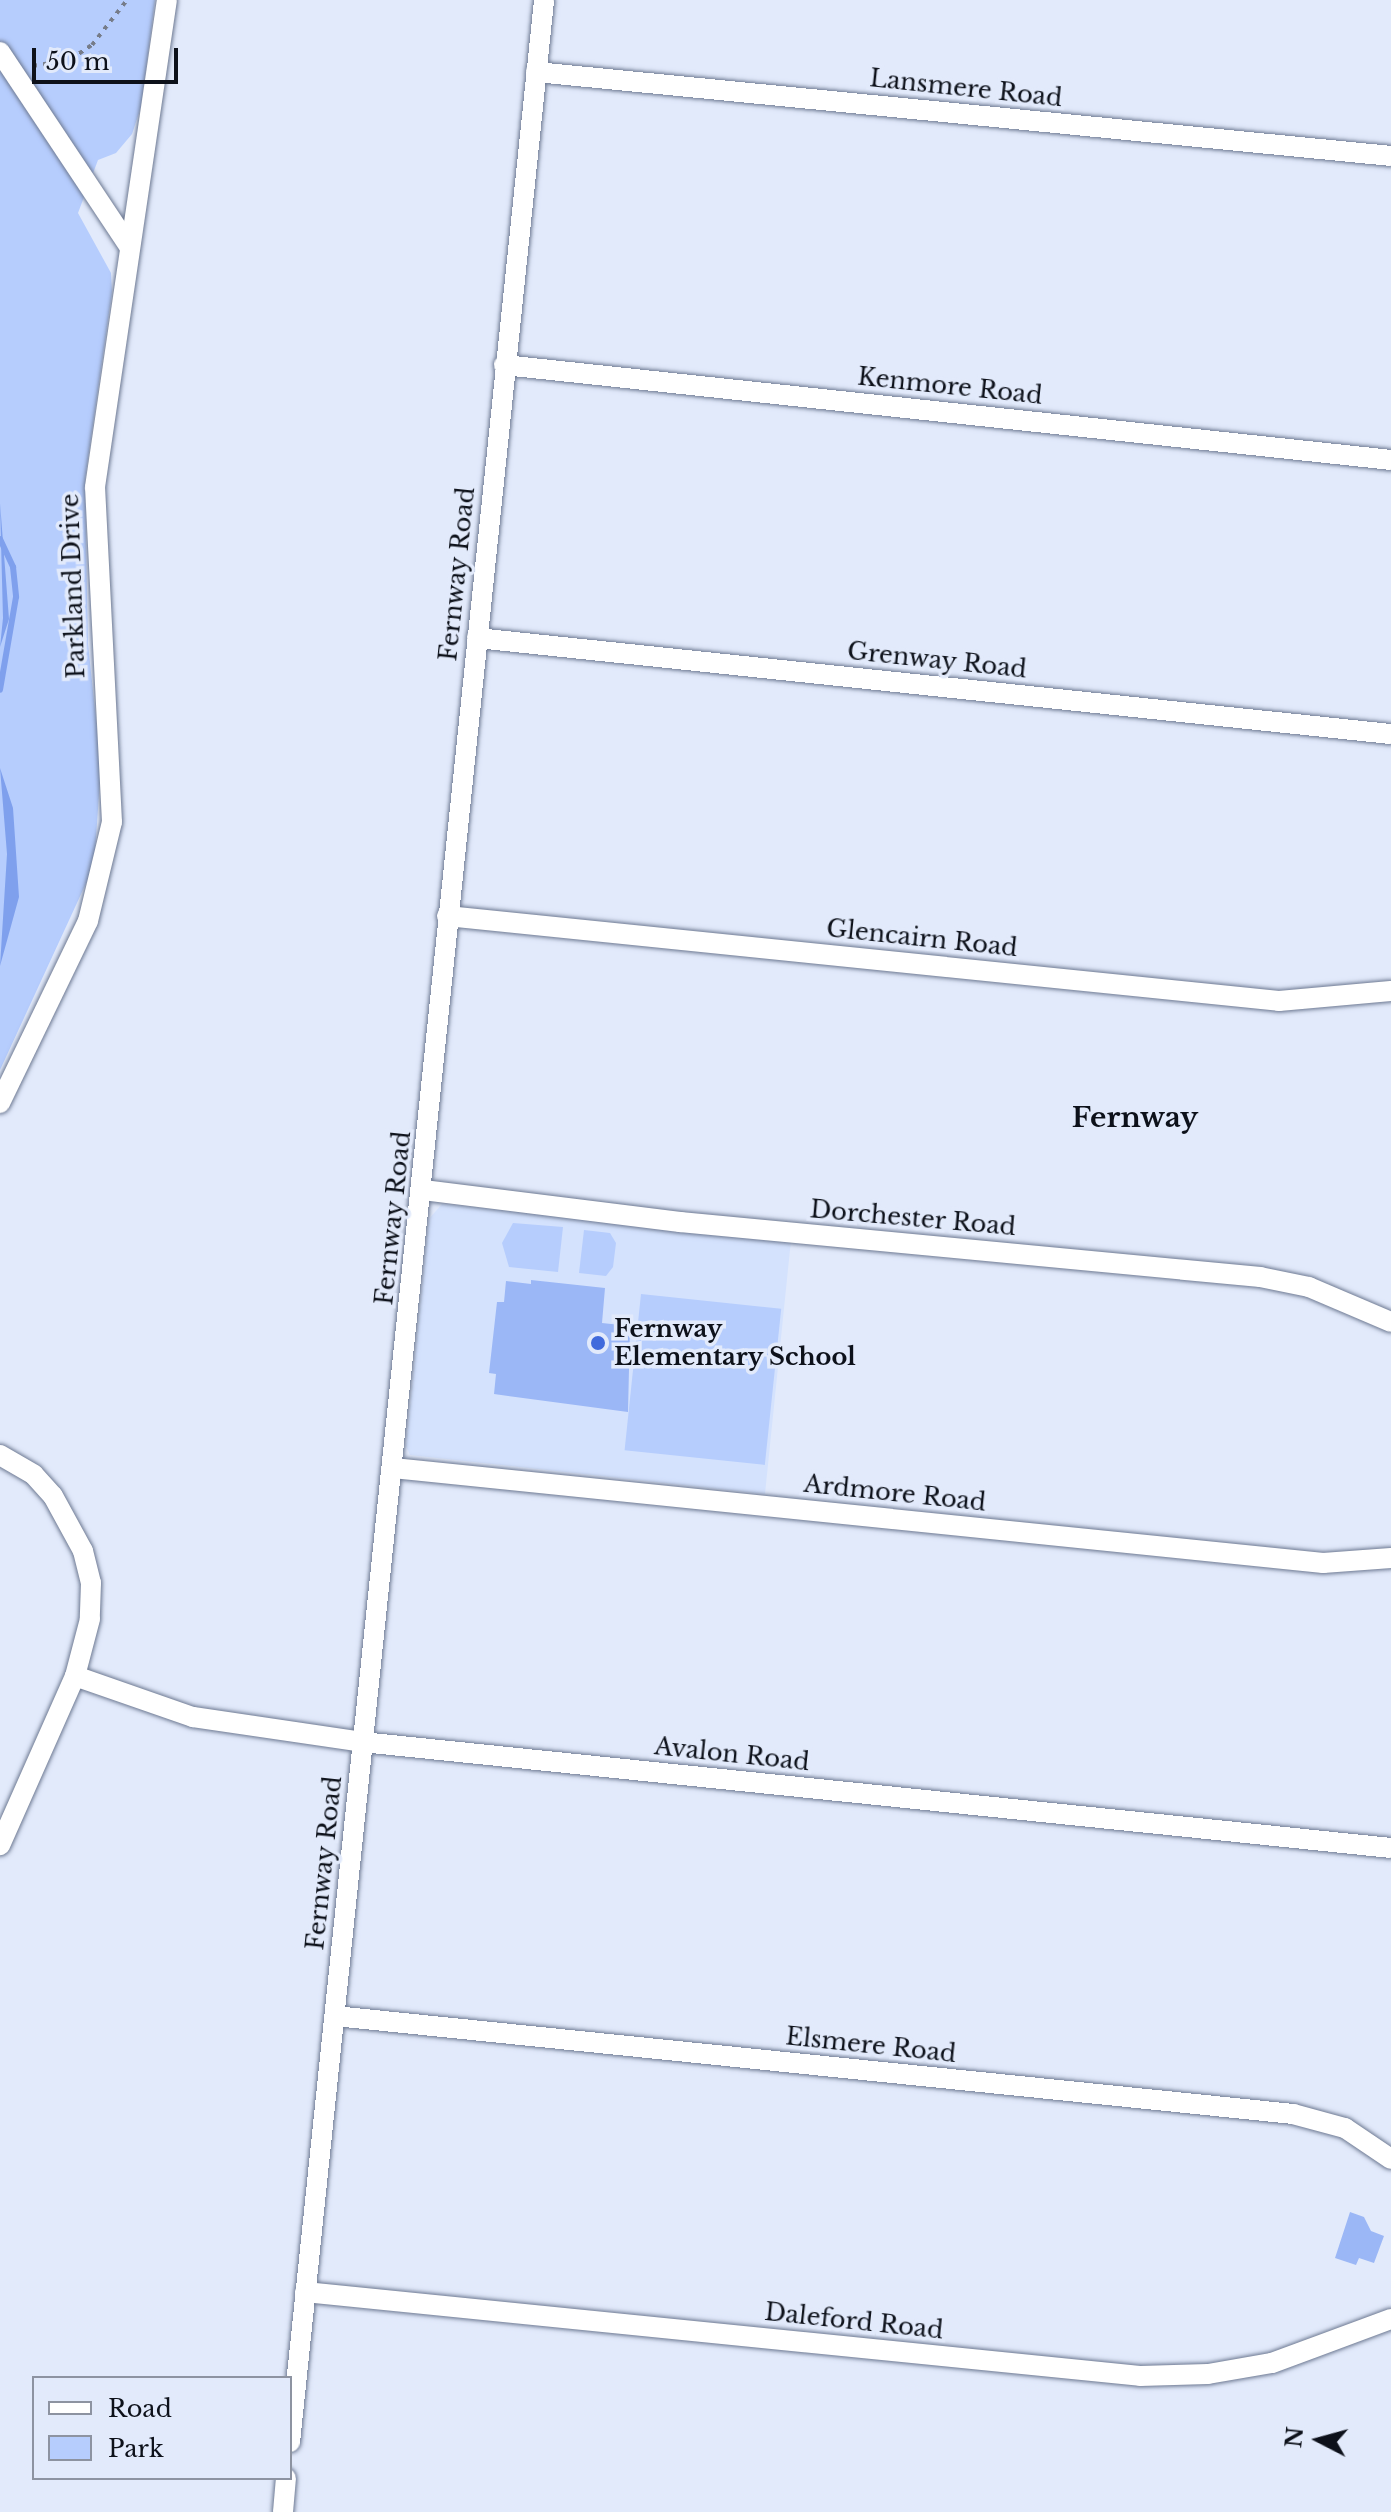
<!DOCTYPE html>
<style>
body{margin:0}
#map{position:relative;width:1391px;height:2512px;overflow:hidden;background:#e2eafb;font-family:"Libre Baskerville",serif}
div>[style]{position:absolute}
.built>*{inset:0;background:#d4e2fd}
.green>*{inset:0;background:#b6cdfd;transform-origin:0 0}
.water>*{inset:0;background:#7fa0ed}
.stream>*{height:6px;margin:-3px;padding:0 3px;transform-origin:3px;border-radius:3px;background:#7fa0ed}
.building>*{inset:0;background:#9bb7f6}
.path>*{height:4px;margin-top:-2px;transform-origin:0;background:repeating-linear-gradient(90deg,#767c89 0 4px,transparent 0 10px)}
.roads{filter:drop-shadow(0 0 2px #6d7992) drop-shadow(0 0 2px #6d7992)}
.street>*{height:20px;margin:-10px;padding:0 10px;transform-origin:10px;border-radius:10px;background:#fff}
.dots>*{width:22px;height:22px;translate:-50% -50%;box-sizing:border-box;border:4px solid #e2eafb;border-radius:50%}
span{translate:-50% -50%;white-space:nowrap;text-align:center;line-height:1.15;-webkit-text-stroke:7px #e2eafb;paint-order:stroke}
.street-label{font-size:24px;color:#0d111a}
.poi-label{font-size:24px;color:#0d111a;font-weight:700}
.left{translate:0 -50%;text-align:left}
.quarter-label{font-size:28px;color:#0d111a;font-weight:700}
.legend{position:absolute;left:32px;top:2376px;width:260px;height:104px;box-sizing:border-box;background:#e2eafb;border:2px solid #8d93a1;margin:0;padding:10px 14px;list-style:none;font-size:24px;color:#0d111a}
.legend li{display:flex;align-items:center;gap:16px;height:40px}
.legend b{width:40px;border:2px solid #8d93a1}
.north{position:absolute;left:1279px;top:2400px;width:80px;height:80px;-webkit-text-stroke:6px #e2eafb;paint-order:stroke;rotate:276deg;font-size:22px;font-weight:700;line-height:32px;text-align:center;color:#0d111a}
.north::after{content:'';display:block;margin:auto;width:28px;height:36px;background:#0d111a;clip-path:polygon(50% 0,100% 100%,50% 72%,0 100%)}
.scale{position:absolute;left:32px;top:48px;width:146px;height:36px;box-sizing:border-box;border:4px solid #0d111a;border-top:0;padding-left:10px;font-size:24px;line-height:28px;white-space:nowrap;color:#0d111a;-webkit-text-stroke:6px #e2eafb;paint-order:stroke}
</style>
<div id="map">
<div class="built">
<div style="clip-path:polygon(442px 1204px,791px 1240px,765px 1494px,410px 1455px,406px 1446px,429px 1219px)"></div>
</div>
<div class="green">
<div style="clip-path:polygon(0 0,155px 0,141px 107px,132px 134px,116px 153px,98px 160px,78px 213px,111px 273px,112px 292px,85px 479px,88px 644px,101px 766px,94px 866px,0 1070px)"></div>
<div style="clip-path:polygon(513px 1223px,563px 1227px,558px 1272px,509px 1267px,502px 1243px)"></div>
<div style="clip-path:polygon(584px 1230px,610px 1233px,616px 1243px,613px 1267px,606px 1276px,579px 1273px)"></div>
<div style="left:641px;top:1294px;width:141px;height:157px;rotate:6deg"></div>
</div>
<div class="water">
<div style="clip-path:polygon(0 503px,9px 619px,0 647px,3px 618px)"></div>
<div style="clip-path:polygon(0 768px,13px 808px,19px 897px,0 966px,7px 854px)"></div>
</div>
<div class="stream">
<div style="left:0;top:539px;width:31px;rotate:65deg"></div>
<div style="left:13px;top:567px;width:30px;rotate:84deg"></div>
<div style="left:16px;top:597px;width:94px;rotate:99.8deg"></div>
</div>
<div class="building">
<div style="clip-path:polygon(531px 1280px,605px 1288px,602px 1323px,630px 1326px,628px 1412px,494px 1394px,496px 1374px,489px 1373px,497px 1302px,504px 1302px,506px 1281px,531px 1284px)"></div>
<div style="clip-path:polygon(1350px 2212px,1364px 2217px,1371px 2231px,1384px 2236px,1374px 2263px,1359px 2258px,1356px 2265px,1335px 2258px)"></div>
</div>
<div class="path">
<div style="left:33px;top:66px;width:39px;rotate:-10deg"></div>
<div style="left:71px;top:59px;width:25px;rotate:-34deg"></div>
<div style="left:92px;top:45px;width:57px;rotate:-52.1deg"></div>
</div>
<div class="roads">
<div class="street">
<div style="left:0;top:52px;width:233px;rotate:56.4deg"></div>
<div style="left:536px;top:72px;width:859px;rotate:5.61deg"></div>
<div style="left:504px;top:365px;width:892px;rotate:6.11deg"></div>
<div style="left:477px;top:638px;width:919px;rotate:6deg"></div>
<div style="left:447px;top:916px;width:836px;rotate:5.83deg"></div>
<div style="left:1279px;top:1001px;width:112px;rotate:-5.1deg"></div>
<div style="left:0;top:1103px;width:202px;rotate:-64.2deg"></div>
<div style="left:88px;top:921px;width:102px;rotate:-76.4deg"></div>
<div style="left:112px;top:822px;width:335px;rotate:-92.9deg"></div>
<div style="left:95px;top:487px;width:492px;rotate:-81.6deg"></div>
<div style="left:423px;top:1190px;width:259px;rotate:7.1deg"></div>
<div style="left:680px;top:1222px;width:583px;rotate:5.42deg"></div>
<div style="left:1260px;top:1277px;width:50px;rotate:11.5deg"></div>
<div style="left:1309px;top:1287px;width:89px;rotate:23.1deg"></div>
<div style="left:0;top:1455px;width:39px;rotate:30deg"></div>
<div style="left:34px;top:1475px;width:28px;rotate:48deg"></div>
<div style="left:53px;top:1496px;width:63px;rotate:61.4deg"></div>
<div style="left:83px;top:1551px;width:33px;rotate:76deg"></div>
<div style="left:91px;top:1583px;width:36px;rotate:92deg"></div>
<div style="left:90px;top:1619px;width:59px;rotate:104.7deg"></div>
<div style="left:75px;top:1676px;width:185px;rotate:113.9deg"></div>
<div style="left:393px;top:1468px;width:935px;rotate:5.83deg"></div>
<div style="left:1323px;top:1563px;width:68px;rotate:-4.2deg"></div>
<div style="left:75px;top:1676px;width:125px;rotate:19.2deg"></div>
<div style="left:193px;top:1717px;width:171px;rotate:8.4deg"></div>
<div style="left:362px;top:1742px;width:1034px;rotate:5.88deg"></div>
<div style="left:335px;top:2016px;width:963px;rotate:5.84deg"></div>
<div style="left:1293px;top:2114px;width:54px;rotate:15.1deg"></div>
<div style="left:1345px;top:2128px;width:55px;rotate:34deg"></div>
<div style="left:305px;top:2292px;width:839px;rotate:5.74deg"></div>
<div style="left:1140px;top:2376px;width:68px;rotate:-1.7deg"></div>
<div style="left:1208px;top:2374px;width:65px;rotate:-9.8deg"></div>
<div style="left:1272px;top:2363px;width:127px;rotate:-20.3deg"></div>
<div style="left:290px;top:2442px;width:2455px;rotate:-84.06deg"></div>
<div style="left:283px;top:2512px;width:34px;rotate:-85deg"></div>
</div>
</div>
<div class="dots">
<div style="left:598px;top:1343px;background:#406adc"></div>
</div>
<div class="street-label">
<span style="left:966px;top:88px;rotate:6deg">Lansmere Road</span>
<span style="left:950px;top:386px;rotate:6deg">Kenmore Road</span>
<span style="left:457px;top:574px;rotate:-84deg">Fernway Road</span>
<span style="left:73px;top:586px;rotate:-92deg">Parkland Drive</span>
<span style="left:937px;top:660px;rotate:6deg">Grenway Road</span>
<span style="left:922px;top:938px;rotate:6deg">Glencairn Road</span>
<span style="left:393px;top:1218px;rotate:-84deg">Fernway Road</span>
<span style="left:913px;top:1218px;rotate:5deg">Dorchester Road</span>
<span style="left:895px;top:1493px;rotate:6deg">Ardmore Road</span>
<span style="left:732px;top:1754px;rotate:6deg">Avalon Road</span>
<span style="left:324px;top:1863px;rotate:-84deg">Fernway Road</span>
<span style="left:871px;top:2045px;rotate:6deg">Elsmere Road</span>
<span style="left:854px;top:2321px;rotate:6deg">Daleford Road</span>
</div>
<div class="poi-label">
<span class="left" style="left:614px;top:1343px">Fernway<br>Elementary School</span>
</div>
<div class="quarter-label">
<span style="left:1135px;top:1118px">Fernway</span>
</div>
<ul class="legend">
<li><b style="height:10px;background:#fff"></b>Road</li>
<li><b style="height:22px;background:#b6cdfd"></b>Park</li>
</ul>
<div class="north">N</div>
<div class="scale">50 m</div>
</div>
